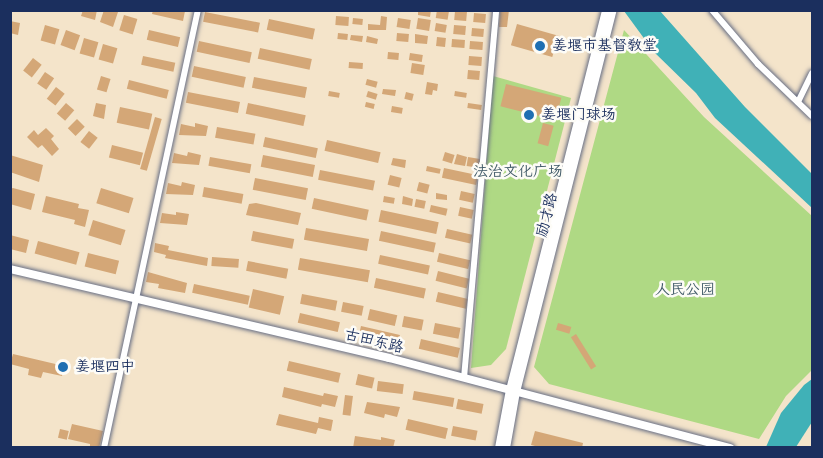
<!DOCTYPE html>
<meta charset="utf-8">
<style>
body{margin:0}
#map{position:relative;width:823px;height:458px;overflow:hidden;background:#f4e4ca;font-family:Pangolin,"LXGW WenKai TC",sans-serif}
div>[style]{position:absolute}
.green>*{inset:0;background:#afd984}
.water>*{inset:0;background:#40b1b7}
.building>*{inset:0;background:#d4a777;transform-origin:0 0}
.roads{filter:drop-shadow(0 0 2px #676e84) drop-shadow(0 0 2px #676e84)}
.street>*{height:6px;margin:-3px;padding:0 3px;transform-origin:3px;border-radius:3px;background:#fff}
.secondary>*{height:8px;margin:-4px;padding:0 4px;transform-origin:4px;border-radius:4px;background:#fff}
.dots>*{width:16px;height:16px;translate:-50% -50%;box-sizing:border-box;border:3px solid #fdfcf7;border-radius:50%}
span{translate:-50% -50%;white-space:nowrap;text-align:center;line-height:1.15;-webkit-text-stroke:5px #fdfcf7;paint-order:stroke}
.poi-label{font-size:15px;color:#1b2f5e}
.left{translate:0 -50%;text-align:left}
.park-label{font-size:15px;color:#405a68}
.street-label{font-size:15px;color:#1b2f5e}
.frame{position:absolute;inset:0;border:12px solid #1b2f5e;pointer-events:none}
</style>
<div id="map">
<div class="green">
<div style="clip-path:polygon(624px 30px,704px 117px,812px 216px,812px 370px,786px 396px,759px 439px,549px 384px,534px 367px)"></div>
<div style="clip-path:polygon(493px 76px,571px 98px,506px 349px,491px 365px,471px 368px)"></div>
</div>
<div class="water">
<div style="clip-path:polygon(624px 11px,660px 11px,745px 107px,812px 174px,812px 208px,715px 118px,696px 93px,654px 52px)"></div>
<div style="clip-path:polygon(812px 379px,812px 422px,796px 447px,766px 447px,781px 413px,804px 385px)"></div>
</div>
<div class="building">
<div style="clip-path:polygon(83px 10px,97px 10px,95px 20px,81px 16px)"></div>
<div style="clip-path:polygon(104px 10px,118px 12px,113px 27px,100px 22px)"></div>
<div style="clip-path:polygon(153px 10px,183px 10px,185px 11px,183px 21px,152px 14px)"></div>
<div style="clip-path:polygon(418px 10px,431px 10px,430px 17px,418px 15px)"></div>
<div style="left:437px;top:10px;width:12px;height:8px;rotate:9deg"></div>
<div style="clip-path:polygon(500px 10px,509px 10px,507px 27px,499px 27px)"></div>
<div style="left:455px;top:11px;width:12px;height:9px;rotate:5deg"></div>
<div style="left:205px;top:12px;width:56px;height:10px;rotate:11deg"></div>
<div style="left:474px;top:13px;width:12px;height:9px;rotate:5deg"></div>
<div style="left:124px;top:15px;width:14px;height:16px;rotate:17deg"></div>
<div style="left:336px;top:16px;width:13px;height:9px;rotate:4deg"></div>
<div style="clip-path:polygon(381px 16px,387px 17px,386px 30px,368px 30px,368px 24px,380px 25px)"></div>
<div style="left:353px;top:18px;width:10px;height:6px;rotate:6deg"></div>
<div style="left:398px;top:18px;width:13px;height:9px;rotate:9deg"></div>
<div style="left:418px;top:18px;width:13px;height:11px;rotate:9deg"></div>
<div style="left:269px;top:19px;width:47px;height:11px;rotate:12deg"></div>
<div style="clip-path:polygon(10px 21px,20px 23px,18px 35px,10px 33px)"></div>
<div style="left:436px;top:23px;width:11px;height:8px;rotate:10deg"></div>
<div style="left:517px;top:24px;width:43px;height:22px;rotate:16deg"></div>
<div style="left:45px;top:25px;width:15px;height:16px;rotate:16deg"></div>
<div style="left:454px;top:25px;width:12px;height:9px;rotate:5deg"></div>
<div style="left:472px;top:28px;width:12px;height:8px;rotate:5deg"></div>
<div style="left:66px;top:30px;width:15px;height:16px;rotate:20deg"></div>
<div style="left:149px;top:30px;width:32px;height:10px;rotate:13deg"></div>
<div style="left:338px;top:33px;width:10px;height:6px;rotate:6deg"></div>
<div style="left:397px;top:33px;width:12px;height:8px;rotate:5deg"></div>
<div style="clip-path:polygon(415px 34px,428px 36px,427px 44px,415px 43px)"></div>
<div style="clip-path:polygon(351px 35px,363px 36px,362px 42px,350px 40px)"></div>
<div style="clip-path:polygon(367px 36px,378px 39px,377px 44px,366px 42px)"></div>
<div style="left:437px;top:37px;width:9px;height:9px;rotate:6deg"></div>
<div style="left:84px;top:38px;width:15px;height:16px;rotate:16deg"></div>
<div style="left:452px;top:39px;width:13px;height:8px;rotate:4deg"></div>
<div style="left:199px;top:41px;width:54px;height:11px;rotate:12deg"></div>
<div style="left:470px;top:41px;width:13px;height:8px;rotate:4deg"></div>
<div style="left:103px;top:44px;width:15px;height:16px;rotate:16deg"></div>
<div style="left:260px;top:48px;width:53px;height:11px;rotate:12deg"></div>
<div style="left:388px;top:52px;width:11px;height:7px;rotate:5deg"></div>
<div style="left:410px;top:53px;width:13px;height:7px;rotate:9deg"></div>
<div style="left:143px;top:56px;width:33px;height:9px;rotate:12deg"></div>
<div style="left:469px;top:56px;width:13px;height:9px;rotate:4deg"></div>
<div style="left:33px;top:58px;width:11px;height:16px;rotate:38deg"></div>
<div style="left:349px;top:62px;width:14px;height:6px;rotate:4deg"></div>
<div style="left:412px;top:63px;width:13px;height:10px;rotate:9deg"></div>
<div style="left:194px;top:66px;width:53px;height:11px;rotate:12deg"></div>
<div style="left:468px;top:70px;width:12px;height:9px;rotate:5deg"></div>
<div style="left:45px;top:72px;width:11px;height:14px;rotate:34deg"></div>
<div style="left:101px;top:76px;width:10px;height:14px;rotate:17deg"></div>
<div style="left:254px;top:77px;width:54px;height:11px;rotate:11deg"></div>
<div style="left:367px;top:79px;width:11px;height:6px;rotate:15deg"></div>
<div style="left:129px;top:80px;width:41px;height:9px;rotate:14deg"></div>
<div style="clip-path:polygon(427px 82px,438px 84px,437px 91px,433px 90px,432px 95px,425px 94px)"></div>
<div style="left:506px;top:84px;width:57px;height:23px;rotate:14deg"></div>
<div style="left:56px;top:87px;width:11px;height:15px;rotate:38deg"></div>
<div style="clip-path:polygon(383px 89px,396px 90px,395px 96px,382px 94px)"></div>
<div style="left:329px;top:91px;width:11px;height:5px;rotate:10deg"></div>
<div style="left:368px;top:91px;width:10px;height:6px;rotate:17deg"></div>
<div style="left:455px;top:91px;width:12px;height:5px;rotate:9deg"></div>
<div style="left:188px;top:92px;width:53px;height:11px;rotate:11deg"></div>
<div style="left:406px;top:92px;width:8px;height:7px;rotate:14deg"></div>
<div style="left:366px;top:102px;width:9px;height:5px;rotate:13deg"></div>
<div style="left:66px;top:103px;width:11px;height:14px;rotate:41deg"></div>
<div style="clip-path:polygon(96px 103px,106px 105px,104px 119px,93px 116px)"></div>
<div style="left:248px;top:103px;width:59px;height:11px;rotate:12deg"></div>
<div style="left:468px;top:103px;width:14px;height:5px;rotate:8deg"></div>
<div style="left:392px;top:106px;width:11px;height:6px;rotate:10deg"></div>
<div style="left:120px;top:107px;width:33px;height:16px;rotate:12deg"></div>
<div style="left:155px;top:117px;width:7px;height:54px;rotate:16deg"></div>
<div style="left:77px;top:119px;width:11px;height:13px;rotate:45deg"></div>
<div style="clip-path:polygon(195px 123px,208px 126px,206px 136px,179px 135px,181px 124px,195px 127px)"></div>
<div style="left:543px;top:123px;width:11px;height:21px;rotate:15deg"></div>
<div style="left:217px;top:127px;width:39px;height:11px;rotate:10deg"></div>
<div style="clip-path:polygon(46px 128px,54px 136px,51px 139px,59px 149px,52px 156px,42px 145px,38px 148px,27px 137px,34px 130px,38px 135px)"></div>
<div style="left:89px;top:131px;width:11px;height:14px;rotate:38deg"></div>
<div style="left:265px;top:137px;width:54px;height:10px;rotate:12deg"></div>
<div style="left:327px;top:140px;width:55px;height:11px;rotate:13deg"></div>
<div style="left:112px;top:145px;width:32px;height:13px;rotate:14deg"></div>
<div style="clip-path:polygon(188px 152px,201px 155px,199px 165px,172px 163px,174px 153px,187px 156px)"></div>
<div style="left:445px;top:152px;width:10px;height:9px;rotate:17deg"></div>
<div style="clip-path:polygon(457px 154px,467px 157px,465px 166px,454px 164px)"></div>
<div style="clip-path:polygon(10px 155px,43px 165px,39px 182px,10px 172px)"></div>
<div style="left:263px;top:155px;width:53px;height:12px;rotate:11deg"></div>
<div style="left:210px;top:157px;width:42px;height:9px;rotate:10deg"></div>
<div style="left:468px;top:157px;width:12px;height:9px;rotate:9deg"></div>
<div style="clip-path:polygon(393px 158px,406px 160px,405px 168px,391px 165px)"></div>
<div style="left:427px;top:166px;width:14px;height:5px;rotate:12deg"></div>
<div style="left:444px;top:168px;width:35px;height:10px;rotate:12deg"></div>
<div style="left:320px;top:170px;width:56px;height:10px;rotate:11deg"></div>
<div style="left:390px;top:175px;width:12px;height:10px;rotate:14deg"></div>
<div style="left:255px;top:178px;width:54px;height:12px;rotate:11deg"></div>
<div style="clip-path:polygon(182px 182px,195px 185px,193px 195px,166px 194px,168px 183px,181px 186px)"></div>
<div style="left:419px;top:182px;width:11px;height:9px;rotate:15deg"></div>
<div style="left:204px;top:187px;width:40px;height:10px;rotate:10deg"></div>
<div style="clip-path:polygon(13px 188px,35px 194px,31px 210px,10px 204px,10px 189px)"></div>
<div style="left:101px;top:188px;width:34px;height:16px;rotate:17deg"></div>
<div style="left:461px;top:191px;width:14px;height:9px;rotate:12deg"></div>
<div style="clip-path:polygon(436px 193px,447px 195px,447px 200px,436px 199px)"></div>
<div style="clip-path:polygon(46px 196px,79px 204px,78px 208px,89px 210px,85px 227px,74px 224px,75px 220px,42px 212px)"></div>
<div style="left:384px;top:196px;width:11px;height:6px;rotate:10deg"></div>
<div style="clip-path:polygon(403px 196px,413px 199px,412px 206px,402px 204px)"></div>
<div style="left:314px;top:198px;width:56px;height:11px;rotate:12deg"></div>
<div style="left:416px;top:199px;width:10px;height:8px;rotate:11deg"></div>
<div style="clip-path:polygon(256px 203px,301px 213px,298px 225px,246px 215px,249px 204px)"></div>
<div style="left:431px;top:205px;width:17px;height:7px;rotate:13deg"></div>
<div style="left:460px;top:207px;width:14px;height:9px;rotate:12deg"></div>
<div style="left:381px;top:210px;width:59px;height:12px;rotate:12deg"></div>
<div style="clip-path:polygon(176px 212px,189px 214px,187px 225px,160px 223px,162px 213px,176px 215px)"></div>
<div style="left:93px;top:220px;width:34px;height:16px;rotate:17deg"></div>
<div style="left:306px;top:228px;width:64px;height:12px;rotate:10deg"></div>
<div style="left:447px;top:229px;width:26px;height:9px;rotate:13deg"></div>
<div style="left:253px;top:231px;width:42px;height:10px;rotate:11deg"></div>
<div style="left:381px;top:231px;width:56px;height:10px;rotate:12deg"></div>
<div style="clip-path:polygon(10px 235px,29px 240px,26px 253px,10px 249px)"></div>
<div style="left:38px;top:241px;width:43px;height:13px;rotate:15deg"></div>
<div style="clip-path:polygon(155px 243px,169px 246px,168px 250px,208px 258px,207px 266px,165px 258px,166px 255px,154px 252px)"></div>
<div style="left:88px;top:253px;width:32px;height:14px;rotate:14deg"></div>
<div style="left:439px;top:253px;width:32px;height:9px;rotate:13deg"></div>
<div style="left:380px;top:255px;width:51px;height:9px;rotate:12deg"></div>
<div style="left:212px;top:257px;width:27px;height:9px;rotate:4deg"></div>
<div style="left:300px;top:258px;width:71px;height:12px;rotate:10deg"></div>
<div style="left:248px;top:261px;width:41px;height:10px;rotate:11deg"></div>
<div style="left:438px;top:271px;width:32px;height:10px;rotate:14deg"></div>
<div style="clip-path:polygon(148px 272px,187px 283px,185px 293px,158px 288px,159px 284px,146px 282px)"></div>
<div style="left:376px;top:278px;width:51px;height:10px;rotate:12deg"></div>
<div style="left:194px;top:284px;width:57px;height:9px;rotate:12deg"></div>
<div style="left:253px;top:289px;width:32px;height:19px;rotate:13deg"></div>
<div style="left:438px;top:292px;width:31px;height:10px;rotate:13deg"></div>
<div style="left:302px;top:294px;width:36px;height:10px;rotate:11deg"></div>
<div style="left:343px;top:302px;width:21px;height:10px;rotate:11deg"></div>
<div style="left:370px;top:309px;width:28px;height:11px;rotate:13deg"></div>
<div style="left:300px;top:313px;width:41px;height:10px;rotate:13deg"></div>
<div style="left:404px;top:316px;width:20px;height:11px;rotate:11deg"></div>
<div style="left:435px;top:323px;width:26px;height:11px;rotate:11deg"></div>
<div style="left:558px;top:323px;width:14px;height:7px;rotate:17deg"></div>
<div style="left:361px;top:326px;width:40px;height:10px;rotate:13deg"></div>
<div style="left:576px;top:334px;width:38px;height:6px;rotate:58deg"></div>
<div style="left:421px;top:339px;width:40px;height:10px;rotate:13deg"></div>
<div style="clip-path:polygon(13px 354px,64px 366px,62px 376px,43px 372px,41px 378px,28px 375px,29px 369px,10px 364px)"></div>
<div style="left:289px;top:361px;width:53px;height:10px;rotate:13deg"></div>
<div style="left:358px;top:374px;width:17px;height:11px;rotate:13deg"></div>
<div style="left:378px;top:381px;width:26px;height:10px;rotate:7deg"></div>
<div style="clip-path:polygon(284px 387px,323px 396px,324px 393px,338px 396px,335px 407px,322px 404px,321px 407px,282px 397px)"></div>
<div style="left:414px;top:391px;width:41px;height:9px;rotate:10deg"></div>
<div style="left:345px;top:395px;width:8px;height:20px;rotate:7deg"></div>
<div style="left:458px;top:399px;width:26px;height:10px;rotate:11deg"></div>
<div style="clip-path:polygon(367px 402px,400px 407px,397px 417px,385px 414px,384px 418px,364px 413px)"></div>
<div style="clip-path:polygon(279px 414px,318px 423px,319px 417px,333px 420px,331px 431px,318px 428px,316px 434px,276px 425px)"></div>
<div style="left:408px;top:419px;width:41px;height:11px;rotate:13deg"></div>
<div style="clip-path:polygon(72px 424px,103px 431px,99px 448px,90px 448px,90px 444px,68px 439px)"></div>
<div style="left:453px;top:426px;width:25px;height:10px;rotate:11deg"></div>
<div style="left:60px;top:429px;width:9px;height:9px;rotate:13deg"></div>
<div style="clip-path:polygon(535px 431px,583px 443px,582px 448px,543px 448px,531px 445px)"></div>
<div style="clip-path:polygon(355px 436px,381px 440px,381px 437px,395px 440px,393px 448px,353px 448px)"></div>
</div>
<div class="roads">
<div class="street">
<div style="left:712px;top:10px;width:71px;rotate:49.6deg"></div>
<div style="left:758px;top:64px;width:75px;rotate:43.9deg"></div>
<div style="left:798px;top:102px;width:32px;rotate:-64deg"></div>
<div style="left:464px;top:378px;width:369px;rotate:-85deg"></div>
<div style="left:104px;top:448px;width:448px;rotate:-77.9deg"></div>
</div>
<div class="secondary">
<div style="left:10px;top:269px;width:389px;rotate:13.2deg"></div>
<div style="left:389px;top:358px;width:353px;rotate:14.8deg"></div>
<div style="left:499px;top:448px;width:59px;rotate:-79.3deg"></div>
<div style="left:510px;top:390px;width:392px;rotate:-75.8deg"></div>
<div style="left:506px;top:448px;width:57px;rotate:-79.9deg"></div>
<div style="left:516px;top:392px;width:394px;rotate:-75.8deg"></div>
</div>
</div>
<div class="dots">
<div style="left:540px;top:46px;background:#1f6fb2"></div>
<div style="left:529px;top:115px;background:#1f6fb2"></div>
<div style="left:63px;top:367px;background:#1f6fb2"></div>
</div>
<div class="poi-label">
<span class="left" style="left:552px;top:46px">姜堰市基督教堂</span>
<span class="left" style="left:541px;top:115px">姜堰门球场</span>
<span class="left" style="left:75px;top:367px">姜堰四中</span>
</div>
<div class="park-label">
<span style="left:518px;top:172px">法治文化广场</span>
<span style="left:685px;top:290px">人民公园</span>
</div>
<div class="street-label">
<span style="left:547px;top:215px;rotate:-76deg">励才路</span>
<span style="left:374px;top:341px;rotate:14deg">古田东路</span>
</div>
<div class="frame"></div>
</div>
